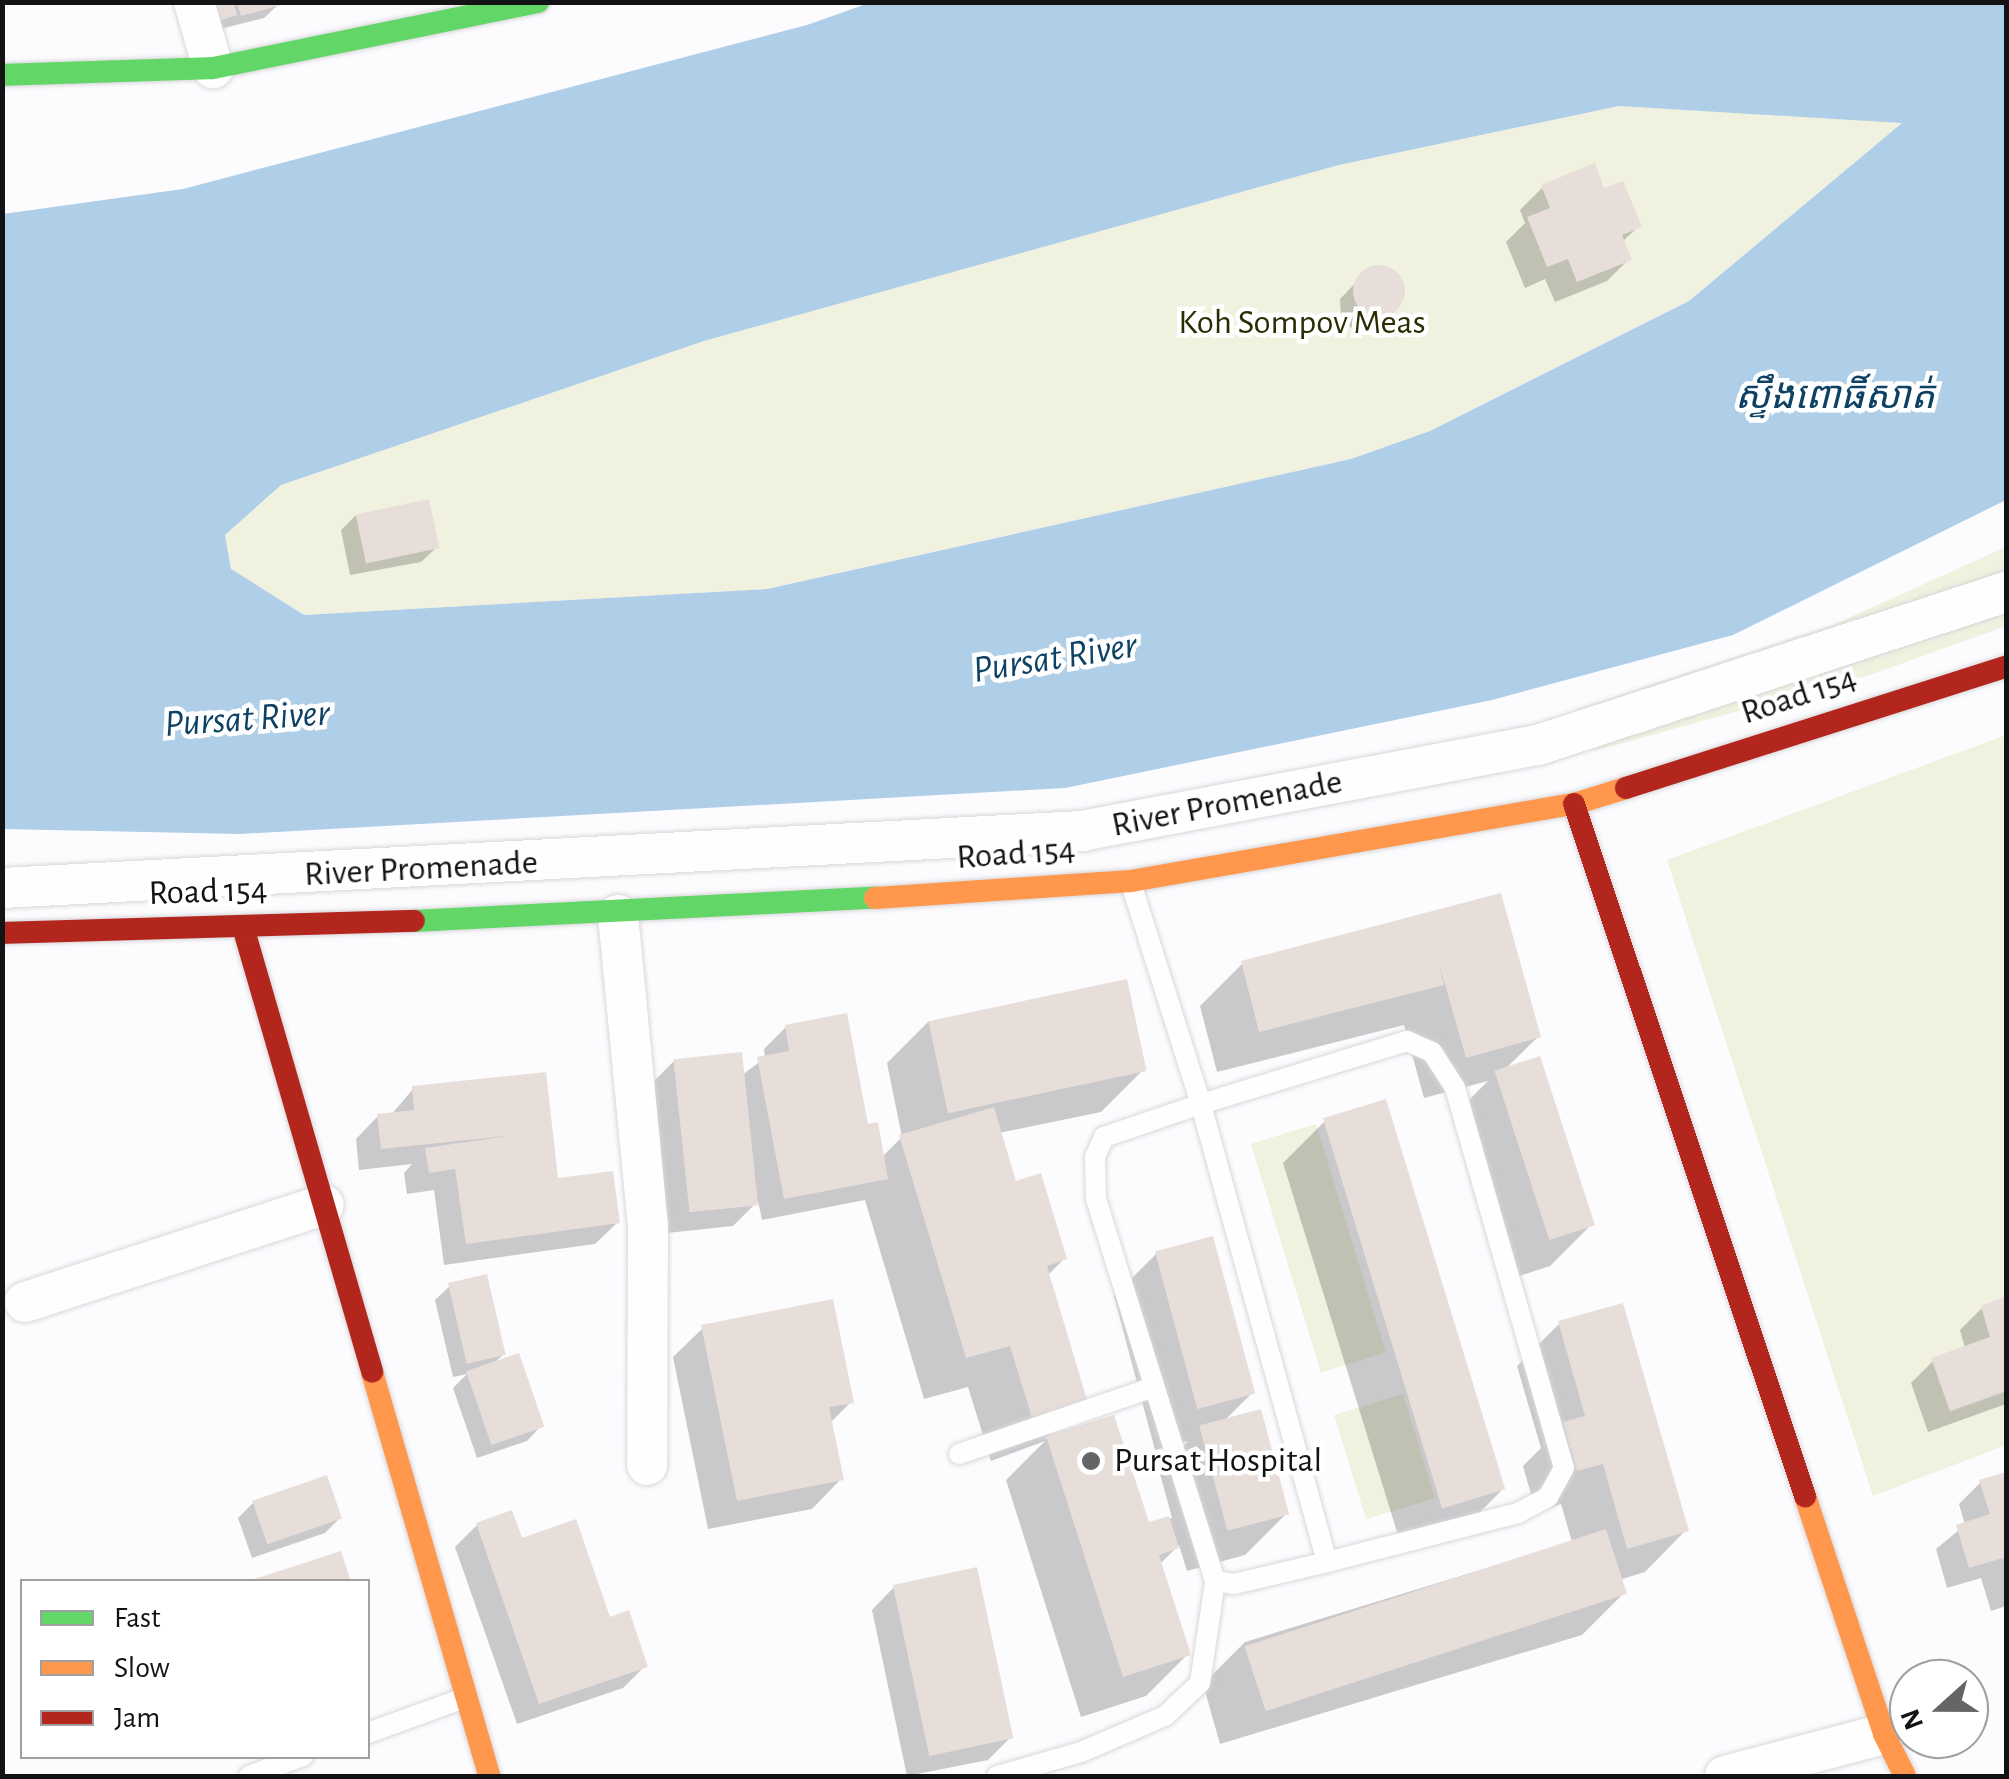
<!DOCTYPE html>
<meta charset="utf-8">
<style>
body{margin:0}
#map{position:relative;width:2009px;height:1779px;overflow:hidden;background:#fcfbfe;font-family:"Alegreya Sans","Noto Sans Khmer",sans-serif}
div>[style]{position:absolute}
.green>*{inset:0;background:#f0f2df;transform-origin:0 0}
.water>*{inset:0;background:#afcee8}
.shadow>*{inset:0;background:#0003}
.building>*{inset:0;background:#e7ded9;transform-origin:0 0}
.round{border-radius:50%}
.roads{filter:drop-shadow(0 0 2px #d8d7d9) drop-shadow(0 0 2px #d8d7d9)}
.lane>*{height:20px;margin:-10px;padding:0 10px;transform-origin:10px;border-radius:10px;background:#fffeff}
.street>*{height:40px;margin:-20px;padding:0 20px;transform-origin:20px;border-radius:20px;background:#fffeff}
.fast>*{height:22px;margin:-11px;padding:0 11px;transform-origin:11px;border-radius:11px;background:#63d668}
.slow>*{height:22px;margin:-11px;padding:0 11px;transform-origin:11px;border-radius:11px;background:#ff974d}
.jam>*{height:22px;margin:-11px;padding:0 11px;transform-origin:11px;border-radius:11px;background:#b3261e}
.dots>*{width:28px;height:28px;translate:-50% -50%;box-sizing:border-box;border:5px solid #fff;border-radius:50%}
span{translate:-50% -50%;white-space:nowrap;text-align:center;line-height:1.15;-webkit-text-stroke:9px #fff;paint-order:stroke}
.park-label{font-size:35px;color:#2b2c02}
.street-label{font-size:35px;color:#131214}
.poi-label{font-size:35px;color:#131214}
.left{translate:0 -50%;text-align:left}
.water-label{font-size:38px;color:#0e4265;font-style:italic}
.frame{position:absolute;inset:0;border:5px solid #131214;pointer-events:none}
.legend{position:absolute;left:20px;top:1579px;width:350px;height:180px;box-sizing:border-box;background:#fff;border:2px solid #a1a0a1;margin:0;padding:12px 18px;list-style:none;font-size:30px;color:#131214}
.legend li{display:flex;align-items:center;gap:20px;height:50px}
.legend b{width:50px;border:2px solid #a1a0a1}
.north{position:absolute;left:1889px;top:1659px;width:100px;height:100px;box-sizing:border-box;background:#fff;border:2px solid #a1a0a1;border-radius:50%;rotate:249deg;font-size:28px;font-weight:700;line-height:40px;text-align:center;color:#131214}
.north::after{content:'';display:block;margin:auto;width:35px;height:45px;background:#656466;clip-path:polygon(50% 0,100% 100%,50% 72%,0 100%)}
</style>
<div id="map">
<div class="green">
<div style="clip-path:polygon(1619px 106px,1903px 122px,1689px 301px,1430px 431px,1351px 459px,767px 589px,304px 615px,231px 570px,225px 535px,281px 485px,704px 341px,1339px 165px)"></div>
<div style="clip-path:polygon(2006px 547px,2006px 626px,1870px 675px,1594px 751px,1577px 709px,1835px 624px)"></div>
<div style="clip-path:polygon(2006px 735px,2006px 1296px,1981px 1306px,1990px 1337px,1932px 1359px,1950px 1412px,2006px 1392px,2006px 1445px,1873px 1496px,1667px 860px)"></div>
<div style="left:1316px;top:1124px;width:239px;height:68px;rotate:73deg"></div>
<div style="left:1403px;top:1394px;width:109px;height:72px;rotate:73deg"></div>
</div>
<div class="water">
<div style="clip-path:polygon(evenodd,869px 3px,2006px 3px,2006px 500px,1733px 635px,1492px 700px,1065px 788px,240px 834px,3px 829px,3px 214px,183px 189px,807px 25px,869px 3px,1619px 106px,1902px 123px,1689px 301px,1430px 431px,1351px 459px,767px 589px,304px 615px,231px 569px,225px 535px,281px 485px,704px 341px,1339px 165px,1619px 106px)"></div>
</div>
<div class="shadow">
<div style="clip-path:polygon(184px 2px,279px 2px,279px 4px,264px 18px,220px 29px)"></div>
<div style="clip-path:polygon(1542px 188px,1639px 226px,1622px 242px,1629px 259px,1607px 281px,1555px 302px,1545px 279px,1525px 288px,1506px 242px,1525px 223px,1520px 210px)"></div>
<div style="clip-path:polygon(1384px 268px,1400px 282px,1402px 296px,1372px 330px,1353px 330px,1341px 317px,1340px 299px,1367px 271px)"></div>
<div style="clip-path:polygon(356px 515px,436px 548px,421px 562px,350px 575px,341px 530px)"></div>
<div style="clip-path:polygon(1499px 896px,1538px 1037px,1504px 1070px,1592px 1224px,1550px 1266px,1507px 1280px,1454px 1115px,1488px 1081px,1424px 1098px,1404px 1025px,1217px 1072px,1200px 1006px,1242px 964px)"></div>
<div style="clip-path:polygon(929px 1021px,1143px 1070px,1101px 1112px,999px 1133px,1014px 1184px,1064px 1259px,1047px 1276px,1085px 1400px,1045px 1439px,1113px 1418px,1147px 1525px,1172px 1518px,1159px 1470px,1188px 1441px,1155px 1450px,1114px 1296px,1156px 1254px,1252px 1393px,1223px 1422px,1287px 1513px,1245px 1555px,1187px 1571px,1179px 1545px,1160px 1564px,1188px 1654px,1146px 1696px,1081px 1717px,1006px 1480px,1045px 1441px,991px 1461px,968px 1387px,924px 1399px,865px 1200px,762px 1220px,758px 1201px,733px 1226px,667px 1233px,652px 1083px,674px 1061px,742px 1075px,765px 1058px,764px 1049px,786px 1027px,866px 1126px,882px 1157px,902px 1137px,887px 1063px)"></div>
<div style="clip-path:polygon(544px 1075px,556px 1181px,618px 1222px,595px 1244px,444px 1265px,434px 1190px,407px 1194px,404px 1173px,412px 1164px,359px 1170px,356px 1139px,378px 1116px,391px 1115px,413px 1089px)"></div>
<div style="clip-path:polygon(1325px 1121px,1504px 1488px,1462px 1530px,1402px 1548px,1283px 1163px)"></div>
<div style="clip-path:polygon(450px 1286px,504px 1354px,492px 1365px,541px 1426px,527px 1441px,477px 1458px,453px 1388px,467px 1374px,453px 1377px,435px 1300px)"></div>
<div style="clip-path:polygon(2006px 1299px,2006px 1404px,1928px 1432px,1911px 1383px,1933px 1361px,1965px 1348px,1960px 1330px,1982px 1308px)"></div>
<div style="clip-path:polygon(1559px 1324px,1686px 1530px,1645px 1572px,1619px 1580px,1624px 1593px,1582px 1635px,1220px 1744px,1203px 1684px,1245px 1642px,1572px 1542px,1561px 1504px,1536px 1512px,1523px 1466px,1541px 1448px,1517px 1366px)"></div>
<div style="clip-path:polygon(703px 1328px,851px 1402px,830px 1423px,841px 1479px,812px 1509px,708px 1529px,673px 1357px)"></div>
<div style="clip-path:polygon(2006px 1474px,2006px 1606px,1991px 1611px,1981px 1578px,1947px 1588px,1936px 1549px,1965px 1525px,1959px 1504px,1981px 1482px)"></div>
<div style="clip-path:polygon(253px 1503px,339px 1519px,325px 1533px,252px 1558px,238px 1518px)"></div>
<div style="clip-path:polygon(477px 1525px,520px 1542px,608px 1620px,645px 1666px,623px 1688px,517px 1724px,455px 1547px)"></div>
<div style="clip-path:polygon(894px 1587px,1010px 1738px,988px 1760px,907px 1776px,872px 1610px)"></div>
</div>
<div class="building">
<div style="clip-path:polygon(203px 2px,233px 2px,237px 15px,210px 24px)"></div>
<div style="clip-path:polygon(237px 2px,285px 2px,285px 4px,241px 16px)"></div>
<div style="clip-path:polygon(1595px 163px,1604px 188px,1623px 181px,1642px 227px,1622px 235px,1632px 260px,1577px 282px,1568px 259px,1547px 267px,1527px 217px,1550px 208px,1541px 185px)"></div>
<div class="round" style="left:1353px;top:265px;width:52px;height:52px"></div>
<div style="left:429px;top:499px;width:50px;height:75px;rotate:78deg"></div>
<div style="clip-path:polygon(1501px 893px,1541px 1037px,1466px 1058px,1439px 963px,1444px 985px,1259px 1032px,1241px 961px)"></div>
<div style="left:1127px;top:979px;width:94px;height:203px;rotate:78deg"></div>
<div style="clip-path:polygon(847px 1013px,868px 1124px,878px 1122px,888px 1179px,784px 1199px,757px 1057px,789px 1051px,785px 1025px)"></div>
<div style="left:742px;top:1052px;width:154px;height:69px;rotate:84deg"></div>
<div style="left:1540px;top:1056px;width:178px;height:48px;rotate:72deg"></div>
<div style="clip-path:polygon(546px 1072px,558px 1178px,613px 1171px,620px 1223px,466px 1244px,455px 1169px,429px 1173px,425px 1148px,515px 1135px,381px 1149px,377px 1114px,414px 1110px,412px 1086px)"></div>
<div style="left:1386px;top:1099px;width:408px;height:66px;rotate:73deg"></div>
<div style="clip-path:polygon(994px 1107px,1016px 1181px,1041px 1173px,1067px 1259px,1047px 1266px,1087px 1400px,1033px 1421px,1010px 1346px,966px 1358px,899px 1135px)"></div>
<div style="left:1213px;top:1236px;width:163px;height:60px;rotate:75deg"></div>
<div style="left:487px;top:1274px;width:83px;height:40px;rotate:77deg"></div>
<div style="clip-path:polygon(2006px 1296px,2006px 1391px,1950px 1411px,1931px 1358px,1990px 1337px,1981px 1306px)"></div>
<div style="clip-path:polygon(833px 1299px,854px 1403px,829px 1407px,844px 1480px,737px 1501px,701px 1325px)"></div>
<div style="clip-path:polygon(1623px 1303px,1689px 1531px,1627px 1549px,1603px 1464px,1577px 1471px,1563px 1422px,1585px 1416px,1558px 1321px)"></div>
<div style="left:519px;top:1353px;width:78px;height:56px;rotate:71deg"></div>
<div style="left:1261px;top:1409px;width:109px;height:64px;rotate:75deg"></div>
<div style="clip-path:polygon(1114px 1415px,1149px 1522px,1169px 1516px,1179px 1548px,1159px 1555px,1191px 1655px,1123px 1677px,1046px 1436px)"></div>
<div style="clip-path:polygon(2006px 1472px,2006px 1566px,2003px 1558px,1969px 1568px,1956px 1525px,1990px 1514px,1979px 1480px)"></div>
<div style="left:327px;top:1475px;width:46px;height:79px;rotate:71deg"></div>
<div style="clip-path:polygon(512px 1510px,522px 1538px,576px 1519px,610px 1617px,629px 1610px,648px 1667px,539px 1704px,476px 1523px)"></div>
<div style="left:1606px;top:1529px;width:68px;height:380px;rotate:72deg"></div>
<div style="clip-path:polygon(341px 1551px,351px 1582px,249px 1582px,249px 1581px)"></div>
<div style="left:977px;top:1567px;width:175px;height:86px;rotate:78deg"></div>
</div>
<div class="roads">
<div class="lane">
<div style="left:959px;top:1454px;width:206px;rotate:-19deg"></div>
<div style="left:1215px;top:1581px;width:19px;rotate:9deg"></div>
<div style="left:1234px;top:1584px;width:96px;rotate:-13.3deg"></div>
<div style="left:1327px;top:1562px;width:475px;rotate:-105.4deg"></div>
<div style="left:1201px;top:1104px;width:215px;rotate:-17deg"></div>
<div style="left:1407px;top:1041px;width:27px;rotate:24deg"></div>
<div style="left:1432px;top:1052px;width:43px;rotate:57.4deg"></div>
<div style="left:1455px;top:1088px;width:395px;rotate:74deg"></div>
<div style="left:1564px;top:1468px;width:33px;rotate:119deg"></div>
<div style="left:1548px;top:1497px;width:34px;rotate:152deg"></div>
<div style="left:1518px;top:1513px;width:197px;rotate:165.6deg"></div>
<div style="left:368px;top:1733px;width:102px;rotate:-20deg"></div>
<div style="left:249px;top:1776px;width:58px;rotate:-20.3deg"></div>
<div style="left:997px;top:1776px;width:87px;rotate:-15.9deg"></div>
<div style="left:1081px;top:1752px;width:91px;rotate:-23.2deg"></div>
<div style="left:1165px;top:1716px;width:48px;rotate:-43.3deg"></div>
<div style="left:1200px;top:1683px;width:103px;rotate:-81.6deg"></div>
<div style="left:1215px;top:1581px;width:401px;rotate:-107.3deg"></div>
<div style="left:1096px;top:1198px;width:41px;rotate:-91.4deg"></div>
<div style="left:1095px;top:1157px;width:22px;rotate:-66deg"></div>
<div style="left:1104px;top:1137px;width:102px;rotate:-18.8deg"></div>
<div style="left:1201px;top:1104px;width:232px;rotate:-107.6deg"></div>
</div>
<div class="street">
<div style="left:194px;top:2px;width:69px;rotate:73.9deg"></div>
<div style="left:2px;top:888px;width:1082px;rotate:-3.02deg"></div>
<div style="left:1082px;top:831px;width:464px;rotate:-10.7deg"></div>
<div style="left:1538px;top:745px;width:492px;rotate:-18.1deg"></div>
<div style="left:618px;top:915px;width:310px;rotate:84.5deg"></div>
<div style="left:648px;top:1224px;width:241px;rotate:90.2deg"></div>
<div style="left:25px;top:1302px;width:314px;rotate:-18deg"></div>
<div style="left:1725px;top:1776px;width:164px;rotate:-14.8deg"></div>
</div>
<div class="fast">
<div style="left:2px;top:75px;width:211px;rotate:-1.9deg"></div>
<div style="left:213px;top:68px;width:332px;rotate:-11.5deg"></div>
<div style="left:414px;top:921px;width:462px;rotate:-2.9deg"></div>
</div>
<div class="slow">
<div style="left:875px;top:898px;width:257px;rotate:-3.8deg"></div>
<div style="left:1131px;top:881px;width:450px;rotate:-9.9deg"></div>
<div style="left:1574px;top:804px;width:54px;rotate:-17.1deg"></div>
<div style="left:372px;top:1372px;width:421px;rotate:73.8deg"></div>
<div style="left:1805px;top:1496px;width:251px;rotate:71.6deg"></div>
<div style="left:1884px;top:1734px;width:47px;rotate:63.4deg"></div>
</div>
<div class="jam">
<div style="left:1626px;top:788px;width:399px;rotate:-17.7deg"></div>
<div style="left:1574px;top:804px;width:730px;rotate:71.54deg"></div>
<div style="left:243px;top:927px;width:463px;rotate:73.8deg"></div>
<div style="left:2px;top:933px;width:412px;rotate:-1.7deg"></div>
</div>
</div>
<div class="dots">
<div style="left:1091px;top:1461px;background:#656466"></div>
</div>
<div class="park-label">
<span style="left:1302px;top:323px">Koh Sompov Meas</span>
</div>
<div class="street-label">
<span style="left:1799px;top:696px;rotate:-18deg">Road 154</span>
<span style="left:1227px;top:804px;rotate:-11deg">River Promenade</span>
<span style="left:1016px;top:854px;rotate:-4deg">Road 154</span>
<span style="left:421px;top:869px;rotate:-3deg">River Promenade</span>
<span style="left:208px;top:892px;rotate:-2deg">Road 154</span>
</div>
<div class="poi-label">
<span class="left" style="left:1114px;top:1461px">Pursat Hospital</span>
</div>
<div class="water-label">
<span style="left:1835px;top:398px">ស្ទឹងពោធិ៍សាត់</span>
<span style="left:1055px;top:659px;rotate:-9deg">Pursat River</span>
<span style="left:247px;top:720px;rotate:-4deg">Pursat River</span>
</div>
<div class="frame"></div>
<ul class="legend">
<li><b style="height:12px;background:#63d668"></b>Fast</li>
<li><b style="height:12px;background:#ff974d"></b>Slow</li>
<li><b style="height:12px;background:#b3261e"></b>Jam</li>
</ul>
<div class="north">N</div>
</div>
